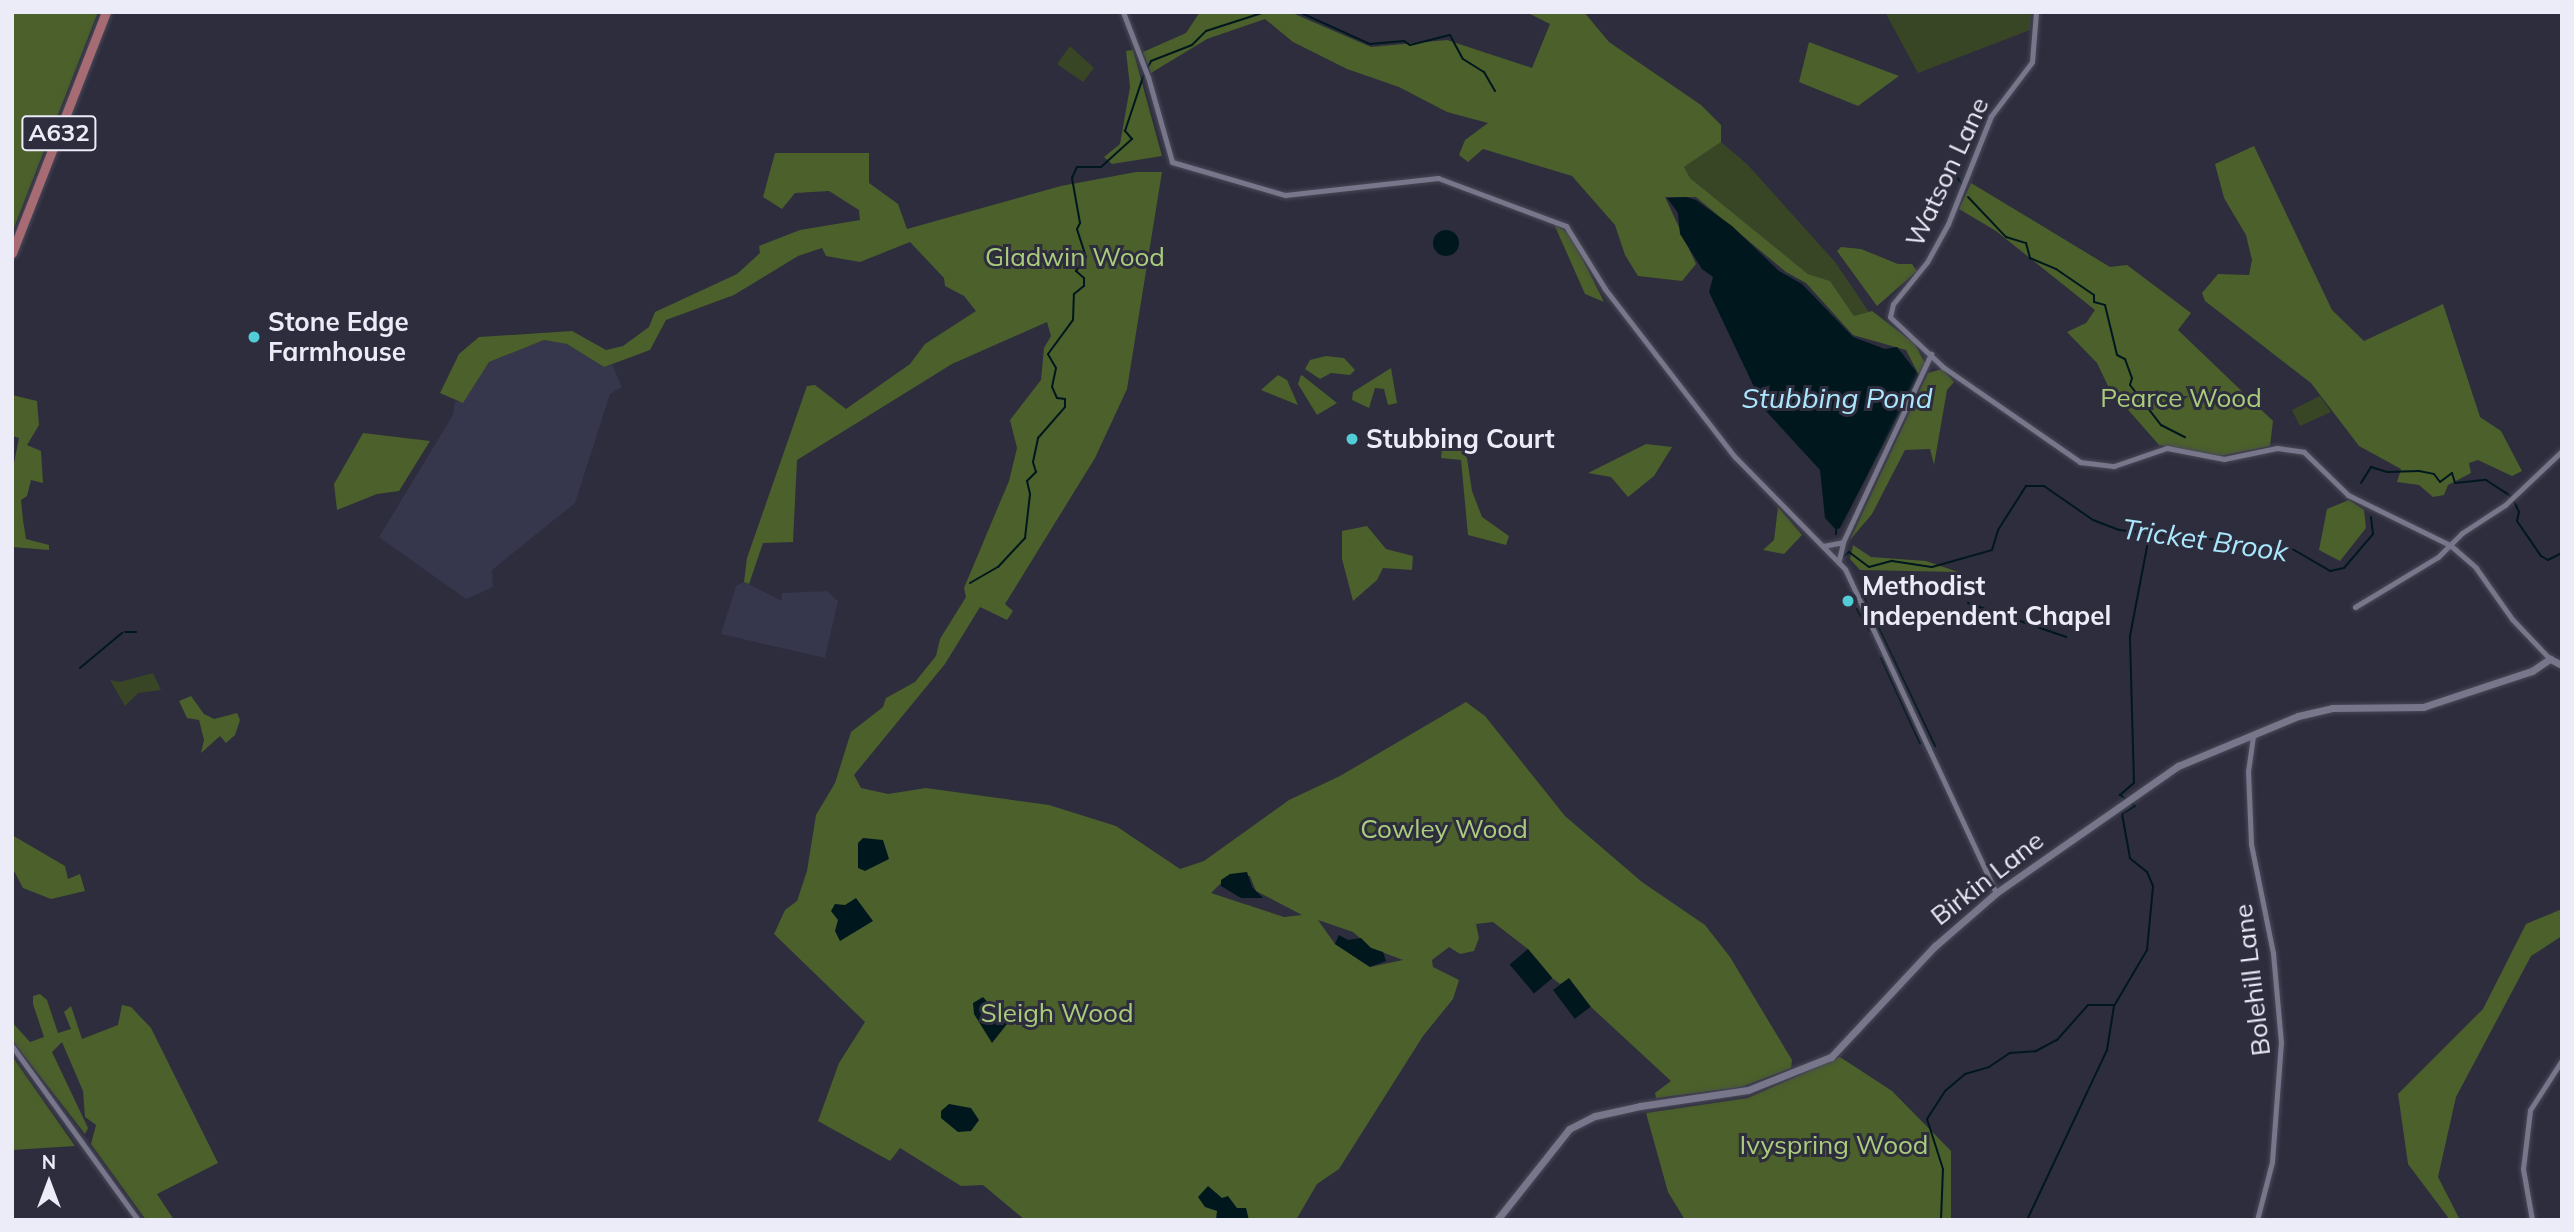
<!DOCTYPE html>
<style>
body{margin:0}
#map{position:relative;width:2574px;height:1232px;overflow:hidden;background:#2d2d3e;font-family:Mulish,sans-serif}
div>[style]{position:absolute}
.built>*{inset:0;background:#36364c}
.green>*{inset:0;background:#394626}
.forest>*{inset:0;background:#4b602a}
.water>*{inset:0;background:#01171e;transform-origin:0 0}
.round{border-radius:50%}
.stream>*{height:2px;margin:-1px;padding:0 1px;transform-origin:1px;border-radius:1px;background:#01171e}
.roads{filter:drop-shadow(0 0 2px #494957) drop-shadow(0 0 2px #494957)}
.minor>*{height:5px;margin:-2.5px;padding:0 2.5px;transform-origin:2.5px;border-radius:2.5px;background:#77768b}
.tertiary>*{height:7px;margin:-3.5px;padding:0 3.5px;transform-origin:3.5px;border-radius:3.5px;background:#77768b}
.primary>*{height:9px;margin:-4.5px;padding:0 4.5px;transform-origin:4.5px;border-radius:4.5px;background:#a76b74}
.dots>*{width:19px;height:19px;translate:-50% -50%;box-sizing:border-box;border:4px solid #2d2d3e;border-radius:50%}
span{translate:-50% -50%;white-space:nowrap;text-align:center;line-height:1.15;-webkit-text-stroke:6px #2d2d3e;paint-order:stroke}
.shield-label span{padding:2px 5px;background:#2d2d3e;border:2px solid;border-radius:5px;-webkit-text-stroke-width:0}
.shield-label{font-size:24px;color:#ebecf7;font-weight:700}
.street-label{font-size:26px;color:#ebecf7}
.park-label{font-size:26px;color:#aacc7b}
.poi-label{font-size:26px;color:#ebecf7;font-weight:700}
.left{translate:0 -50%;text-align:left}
.water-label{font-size:28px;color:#abe8fd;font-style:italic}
.frame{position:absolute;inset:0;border:14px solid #ebecf7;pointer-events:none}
.north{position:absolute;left:14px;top:1148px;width:70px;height:70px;-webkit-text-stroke:5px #2d2d3e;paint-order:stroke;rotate:0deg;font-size:19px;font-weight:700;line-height:28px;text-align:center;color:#ebecf7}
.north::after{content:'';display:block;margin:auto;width:24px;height:32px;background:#ebecf7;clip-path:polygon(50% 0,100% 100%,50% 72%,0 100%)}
</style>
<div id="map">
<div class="built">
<div style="clip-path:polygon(544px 340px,567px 344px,604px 367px,612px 364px,622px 387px,610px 394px,575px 503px,492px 570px,493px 587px,466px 599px,379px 537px,453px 415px,455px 401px,463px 402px,489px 362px)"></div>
<div style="clip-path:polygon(744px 582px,782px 601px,782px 593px,827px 591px,838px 601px,825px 658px,721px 634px,736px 586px)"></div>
</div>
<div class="green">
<div style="clip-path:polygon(1885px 12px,2031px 12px,2030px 30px,1918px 73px)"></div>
<div style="clip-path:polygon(1070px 46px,1094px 68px,1083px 82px,1057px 64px)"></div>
<div style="clip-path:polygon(1721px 142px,1747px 164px,1835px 262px,1869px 312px,1854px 316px,1830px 281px,1808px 274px,1690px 178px,1684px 167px)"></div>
<div style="clip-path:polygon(2320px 396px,2331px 412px,2300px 426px,2292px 410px)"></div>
<div style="clip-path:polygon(153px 673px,161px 690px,138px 693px,125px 706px,110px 680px,120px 682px)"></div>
</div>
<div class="forest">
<div style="clip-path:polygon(12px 12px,98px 12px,12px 233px)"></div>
<div style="clip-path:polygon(1200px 12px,1290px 12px,1371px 47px,1447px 40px,1532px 68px,1550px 24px,1526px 12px,1584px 12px,1609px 42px,1701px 105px,1721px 125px,1721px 142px,1684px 167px,1690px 178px,1808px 274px,1830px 281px,1854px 316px,1872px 311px,1914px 343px,1925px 363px,1919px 375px,1906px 350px,1853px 335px,1806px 283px,1786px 272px,1696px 197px,1665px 197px,1696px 264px,1682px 281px,1638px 276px,1625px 255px,1615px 225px,1572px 176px,1483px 149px,1468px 162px,1459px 155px,1465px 140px,1488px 123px,1447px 112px,1399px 87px,1347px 69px,1293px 42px,1265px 19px,1207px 39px,1151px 73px,1143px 52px,1186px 33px)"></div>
<div style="clip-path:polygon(1809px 42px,1899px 76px,1858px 106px,1799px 82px)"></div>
<div style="clip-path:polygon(1133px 50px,1162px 156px,1112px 164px,1104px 157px,1120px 144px,1130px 87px,1126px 51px)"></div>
<div style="clip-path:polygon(2254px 146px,2332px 310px,2364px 341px,2443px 304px,2480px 417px,2501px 431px,2522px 471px,2512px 476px,2478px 460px,2469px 463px,2471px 473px,2448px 485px,2444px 495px,2433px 497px,2419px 485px,2397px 482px,2401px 469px,2359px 446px,2311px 383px,2205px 301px,2202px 293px,2218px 274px,2249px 275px,2252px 260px,2246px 235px,2224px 198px,2215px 164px)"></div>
<div style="clip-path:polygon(evenodd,775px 153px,869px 153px,869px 183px,898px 204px,907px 229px,1061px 186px,1136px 172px,1162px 172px,1127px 389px,1095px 458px,1005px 604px,1013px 611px,1007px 620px,980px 607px,945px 664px,854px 775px,861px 788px,888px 794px,926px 788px,1049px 805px,1116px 826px,1180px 869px,1204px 861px,1289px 800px,1340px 776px,1466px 702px,1485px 716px,1565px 816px,1642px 882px,1705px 925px,1730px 957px,1792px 1060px,1791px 1068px,1741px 1087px,1656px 1098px,1655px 1093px,1671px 1081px,1591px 1007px,1569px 979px,1560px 984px,1552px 978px,1528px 949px,1493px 922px,1476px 924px,1479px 938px,1474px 951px,1460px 954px,1449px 947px,1432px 960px,1433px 967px,1459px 980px,1453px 999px,1423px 1036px,1339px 1169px,1317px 1184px,1296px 1220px,1025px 1220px,983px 1185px,961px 1186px,900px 1148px,890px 1161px,818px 1121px,839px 1063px,865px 1022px,774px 934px,785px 910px,797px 901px,807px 871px,816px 815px,835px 783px,851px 732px,883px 707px,886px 698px,915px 682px,936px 656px,940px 639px,966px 597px,964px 588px,1009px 481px,1017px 448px,1010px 420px,1041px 380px,1044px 348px,1051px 336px,1047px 322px,952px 364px,797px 460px,793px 542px,763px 543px,749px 584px,744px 582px,747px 558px,807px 386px,815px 385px,846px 409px,910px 364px,925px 344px,976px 311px,964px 296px,945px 286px,944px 278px,910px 242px,860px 262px,826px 256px,822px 248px,798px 256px,734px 295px,666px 320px,650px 350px,604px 367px,567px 344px,544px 340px,489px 362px,463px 403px,440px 393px,459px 354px,479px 337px,572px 331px,606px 350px,623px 346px,649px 327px,655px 312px,737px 274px,760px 253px,759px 246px,800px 230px,860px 220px,859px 210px,829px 191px,795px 193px,782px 209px,763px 197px,775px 153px,1230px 874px,1250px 876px,1256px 891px,1302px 915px,1284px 917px,1211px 893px,1230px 874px,775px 153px,1318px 920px,1353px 932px,1371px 948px,1403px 960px,1370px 967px,1335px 944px,1318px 920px)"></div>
<div style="clip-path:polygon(1971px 183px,2110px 267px,2127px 265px,2191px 313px,2178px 330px,2273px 421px,2270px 446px,2220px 456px,2159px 445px,2109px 388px,2097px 363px,2067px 332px,2086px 323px,2095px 310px,1996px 231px,1959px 209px)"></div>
<div style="clip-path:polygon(1554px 224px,1570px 234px,1604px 302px,1585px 294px)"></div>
<div style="clip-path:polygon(1841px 247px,1861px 249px,1898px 264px,1912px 264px,1917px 271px,1877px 306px,1837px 251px)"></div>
<div style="clip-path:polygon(1326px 356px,1344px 358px,1355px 370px,1350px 375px,1331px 373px,1320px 379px,1305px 369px,1310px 360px)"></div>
<div style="clip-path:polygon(1391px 368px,1397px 403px,1388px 405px,1384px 389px,1375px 388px,1369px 408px,1352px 400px,1353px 392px)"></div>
<div style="clip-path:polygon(1942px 369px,1954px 382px,1947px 390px,1934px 465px,1930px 449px,1905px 450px,1872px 514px,1850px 540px,1928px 373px)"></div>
<div style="clip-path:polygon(1278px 375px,1287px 380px,1298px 405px,1261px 390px)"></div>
<div style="clip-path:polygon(1301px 375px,1303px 376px,1337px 403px,1317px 415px,1298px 384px)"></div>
<div style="clip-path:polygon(12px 395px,37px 401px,39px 425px,27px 445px,41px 451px,43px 483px,31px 480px,27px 496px,21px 500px,23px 520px,26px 539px,49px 545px,49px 550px,12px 547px,12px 473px,19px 438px,12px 436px)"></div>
<div style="clip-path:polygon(363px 433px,430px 441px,399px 491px,377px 494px,337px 510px,334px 484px)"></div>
<div style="clip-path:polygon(1646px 444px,1672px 447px,1654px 476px,1628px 497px,1611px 477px,1588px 473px)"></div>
<div style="clip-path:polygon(1442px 449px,1460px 449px,1467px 458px,1472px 491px,1482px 517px,1509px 536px,1506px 545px,1468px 535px,1461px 460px,1441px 458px)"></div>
<div style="clip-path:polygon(2349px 500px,2364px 510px,2366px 528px,2340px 561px,2319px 550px,2327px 509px)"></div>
<div style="clip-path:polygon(1778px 507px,1802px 535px,1784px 554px,1763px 550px,1774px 540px)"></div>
<div style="clip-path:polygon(1367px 526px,1386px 549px,1413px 556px,1412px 570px,1383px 568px,1377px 580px,1353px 601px,1342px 559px,1342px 531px)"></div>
<div style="clip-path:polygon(1853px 545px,1871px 557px,1926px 561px,1958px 572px,1860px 570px,1850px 559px)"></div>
<div style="clip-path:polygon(191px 696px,204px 714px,214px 719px,237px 713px,240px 720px,235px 735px,226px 743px,220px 736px,201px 753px,204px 740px,199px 720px,187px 718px,179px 701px)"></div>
<div style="clip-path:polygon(12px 835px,65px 866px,68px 879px,80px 874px,85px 891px,51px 899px,23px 888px,12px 867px)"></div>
<div style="clip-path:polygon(2562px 909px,2562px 936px,2531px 956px,2456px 1097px,2438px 1177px,2460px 1220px,2450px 1220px,2408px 1164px,2398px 1094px,2483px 1009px,2526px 924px)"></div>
<div style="clip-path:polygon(40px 994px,47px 1000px,58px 1033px,71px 1029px,64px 1012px,71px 1006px,82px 1039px,118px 1025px,122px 1005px,131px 1007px,151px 1028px,218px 1163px,157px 1194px,174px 1220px,146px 1220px,91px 1144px,96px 1125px,85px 1117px,83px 1091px,62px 1042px,52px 1052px,88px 1128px,85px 1134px,12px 1040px,12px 1022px,30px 1042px,44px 1037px,33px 1004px,33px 996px)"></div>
<div style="clip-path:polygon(12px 1056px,75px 1146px,12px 1150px)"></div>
<div style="clip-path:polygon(1840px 1057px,1892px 1091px,1951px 1151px,1951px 1220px,1685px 1220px,1668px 1192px,1646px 1113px,1748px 1098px)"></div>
</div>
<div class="water">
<div style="clip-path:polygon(1686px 197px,1696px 200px,1732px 226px,1779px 271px,1802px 284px,1853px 337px,1885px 349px,1897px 347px,1919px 375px,1840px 528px,1836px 530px,1825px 518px,1820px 470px,1765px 410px,1709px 292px,1713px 277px,1702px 269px,1680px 234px,1678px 213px,1667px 198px)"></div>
<div class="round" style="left:1433px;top:230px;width:26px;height:26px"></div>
<div style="clip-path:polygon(863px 838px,883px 840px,889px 859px,865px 871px,858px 868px,858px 843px)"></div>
<div style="clip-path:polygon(1247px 872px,1252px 887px,1263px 898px,1241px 898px,1221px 886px,1221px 880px,1230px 874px)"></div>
<div style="clip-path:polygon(856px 898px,873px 921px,840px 941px,835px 931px,838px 920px,831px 911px,835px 904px,845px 905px)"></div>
<div style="clip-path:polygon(1339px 935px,1348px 940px,1361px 938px,1371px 948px,1383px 952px,1386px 961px,1370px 967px,1335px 944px)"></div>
<div style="left:1528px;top:949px;width:38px;height:24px;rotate:50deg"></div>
<div style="left:1569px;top:978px;width:36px;height:20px;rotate:53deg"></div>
<div style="clip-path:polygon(983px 997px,1007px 1024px,992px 1043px,974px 1014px,973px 1003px)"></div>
<div style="clip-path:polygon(949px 1104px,971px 1108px,979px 1120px,971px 1131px,958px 1132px,941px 1118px,941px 1111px)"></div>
<div style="clip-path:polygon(1208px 1186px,1222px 1198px,1228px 1196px,1237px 1208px,1246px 1208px,1249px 1220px,1216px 1220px,1217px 1211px,1205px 1207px,1198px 1197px)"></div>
</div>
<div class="stream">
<div style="left:1299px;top:12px;width:78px;rotate:24.3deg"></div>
<div style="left:1370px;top:44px;width:34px;rotate:-5deg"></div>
<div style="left:1404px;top:41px;width:7px;rotate:34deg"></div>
<div style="left:1410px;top:45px;width:41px;rotate:-14deg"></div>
<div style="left:1450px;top:35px;width:27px;rotate:62deg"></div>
<div style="left:1463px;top:59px;width:25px;rotate:32deg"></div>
<div style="left:1484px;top:72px;width:22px;rotate:60deg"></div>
<div style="left:1147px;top:69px;width:9px;rotate:-63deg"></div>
<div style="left:1151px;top:61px;width:44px;rotate:-21.3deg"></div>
<div style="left:1192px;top:45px;width:20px;rotate:-45deg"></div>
<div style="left:1206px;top:31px;width:62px;rotate:-17.9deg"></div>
<div style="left:1956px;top:176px;width:10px;rotate:53deg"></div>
<div style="left:1968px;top:197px;width:55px;rotate:46.5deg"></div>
<div style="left:2006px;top:237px;width:21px;rotate:17deg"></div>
<div style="left:2026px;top:243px;width:16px;rotate:75deg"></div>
<div style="left:2030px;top:258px;width:28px;rotate:23deg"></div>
<div style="left:2056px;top:269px;width:46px;rotate:34.4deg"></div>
<div style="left:2094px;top:295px;width:7px;rotate:90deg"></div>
<div style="left:2094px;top:302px;width:11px;rotate:15deg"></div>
<div style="left:2105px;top:305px;width:51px;rotate:76.5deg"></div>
<div style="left:2117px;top:355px;width:9px;rotate:27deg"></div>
<div style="left:2125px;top:359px;width:20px;rotate:70deg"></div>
<div style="left:2132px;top:378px;width:7px;rotate:106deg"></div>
<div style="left:2130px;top:385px;width:51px;rotate:52.2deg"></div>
<div style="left:2161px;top:425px;width:27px;rotate:27deg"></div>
<div style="left:2361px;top:483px;width:19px;rotate:-58deg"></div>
<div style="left:2371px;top:467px;width:17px;rotate:17deg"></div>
<div style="left:2387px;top:472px;width:32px;rotate:-2deg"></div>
<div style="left:2419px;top:471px;width:15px;rotate:11deg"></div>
<div style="left:2434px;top:474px;width:10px;rotate:53deg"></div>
<div style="left:2440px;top:482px;width:15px;rotate:-37deg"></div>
<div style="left:2452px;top:473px;width:10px;rotate:73deg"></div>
<div style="left:2455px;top:483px;width:31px;rotate:-6deg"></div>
<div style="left:2486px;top:480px;width:30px;rotate:33deg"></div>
<div style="left:2514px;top:501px;width:12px;rotate:66deg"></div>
<div style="left:2519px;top:512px;width:9px;rotate:103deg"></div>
<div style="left:2517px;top:521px;width:42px;rotate:55.6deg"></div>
<div style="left:2541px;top:556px;width:8px;rotate:30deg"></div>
<div style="left:2548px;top:560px;width:16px;rotate:-27deg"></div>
<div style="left:1836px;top:530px;width:4px;rotate:90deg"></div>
<div style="left:1843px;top:557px;width:8px;rotate:-40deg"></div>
<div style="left:1849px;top:552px;width:25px;rotate:37deg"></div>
<div style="left:1869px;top:567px;width:24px;rotate:-15deg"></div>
<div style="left:1892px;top:561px;width:40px;rotate:8.5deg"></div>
<div style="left:1932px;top:567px;width:62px;rotate:-15.8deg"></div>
<div style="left:1992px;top:550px;width:21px;rotate:-73deg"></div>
<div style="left:1998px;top:530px;width:52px;rotate:-57.5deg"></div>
<div style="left:2026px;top:486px;width:18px"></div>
<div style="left:2044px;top:486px;width:60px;rotate:34.8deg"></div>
<div style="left:2093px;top:520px;width:28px;rotate:21deg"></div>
<div style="left:2119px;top:530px;width:171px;rotate:5.7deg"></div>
<div style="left:2289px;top:547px;width:48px;rotate:30.3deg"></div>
<div style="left:2330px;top:571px;width:14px;rotate:-12deg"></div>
<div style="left:2344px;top:568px;width:45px;rotate:-49.5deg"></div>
<div style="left:2373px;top:534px;width:17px;rotate:-97deg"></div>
<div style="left:970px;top:583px;width:32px;rotate:-30deg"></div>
<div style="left:998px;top:567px;width:40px;rotate:-47deg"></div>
<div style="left:1025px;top:538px;width:44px;rotate:-83.5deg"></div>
<div style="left:1030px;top:494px;width:13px;rotate:-103deg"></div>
<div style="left:1027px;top:481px;width:13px;rotate:-45deg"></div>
<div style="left:1036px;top:472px;width:10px;rotate:-107deg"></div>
<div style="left:1033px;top:462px;width:25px;rotate:-78deg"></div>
<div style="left:1038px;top:438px;width:41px;rotate:-48.9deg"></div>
<div style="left:1065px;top:407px;width:8px;rotate:-90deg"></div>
<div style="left:1065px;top:399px;width:8px;rotate:-173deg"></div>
<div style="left:1057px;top:398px;width:12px;rotate:-114deg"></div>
<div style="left:1052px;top:387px;width:19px;rotate:-78deg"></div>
<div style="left:1056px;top:368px;width:16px;rotate:-120deg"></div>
<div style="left:1048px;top:354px;width:42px;rotate:-53.7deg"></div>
<div style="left:1073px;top:320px;width:26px;rotate:-88deg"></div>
<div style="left:1074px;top:294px;width:13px;rotate:-39deg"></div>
<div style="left:1084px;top:286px;width:8px;rotate:-90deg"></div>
<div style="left:1084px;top:278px;width:11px;rotate:-139deg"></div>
<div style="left:1076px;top:271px;width:17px;rotate:-54deg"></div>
<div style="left:1086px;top:257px;width:29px;rotate:-108deg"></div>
<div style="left:1077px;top:229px;width:7px;rotate:-63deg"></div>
<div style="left:1080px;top:223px;width:46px;rotate:-100.1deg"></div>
<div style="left:1072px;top:178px;width:12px;rotate:-66deg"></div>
<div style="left:1077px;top:167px;width:24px"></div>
<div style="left:1101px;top:167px;width:42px;rotate:-42.1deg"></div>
<div style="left:1132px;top:139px;width:11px;rotate:-131deg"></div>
<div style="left:1125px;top:131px;width:60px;rotate:-71.6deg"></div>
<div style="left:1861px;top:591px;width:172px;rotate:64.5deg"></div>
<div style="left:1968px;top:603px;width:104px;rotate:19.1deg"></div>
<div style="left:1857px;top:609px;width:25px;rotate:61deg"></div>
<div style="left:125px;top:632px;width:11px"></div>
<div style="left:1881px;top:658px;width:94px;rotate:65.4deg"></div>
<div style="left:80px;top:668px;width:55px;rotate:-39.8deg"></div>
<div style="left:2127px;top:800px;width:9px;rotate:-144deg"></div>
<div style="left:2120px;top:795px;width:18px;rotate:-41deg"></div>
<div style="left:2134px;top:783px;width:147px;rotate:-91.6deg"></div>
<div style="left:2130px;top:636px;width:107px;rotate:-79.2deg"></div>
<div style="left:1941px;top:1220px;width:51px;rotate:-87.8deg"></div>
<div style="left:1943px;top:1169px;width:52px;rotate:-107.7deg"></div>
<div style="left:1927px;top:1119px;width:33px;rotate:-57deg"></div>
<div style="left:1945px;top:1091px;width:26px;rotate:-40deg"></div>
<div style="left:1965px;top:1074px;width:25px;rotate:-16deg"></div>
<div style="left:1989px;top:1067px;width:25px;rotate:-34deg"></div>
<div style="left:2010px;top:1053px;width:26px;rotate:-4deg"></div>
<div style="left:2036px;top:1051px;width:24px;rotate:-28deg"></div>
<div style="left:2057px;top:1040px;width:47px;rotate:-48.5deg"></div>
<div style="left:2088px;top:1005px;width:25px"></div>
<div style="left:2027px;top:1220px;width:188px;rotate:-64.8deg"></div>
<div style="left:2107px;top:1050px;width:45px;rotate:-81deg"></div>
<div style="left:2114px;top:1006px;width:65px;rotate:-59.5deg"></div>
<div style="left:2147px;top:950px;width:64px;rotate:-84.6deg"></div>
<div style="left:2153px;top:886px;width:15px;rotate:-113deg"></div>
<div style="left:2147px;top:872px;width:22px;rotate:-141deg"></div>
<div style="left:2130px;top:858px;width:45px;rotate:-100.3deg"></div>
<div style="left:2122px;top:814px;width:15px;rotate:-32deg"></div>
<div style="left:2135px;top:806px;width:5px;rotate:-143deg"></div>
</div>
<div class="roads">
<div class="minor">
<div style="left:1123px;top:12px;width:70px;rotate:69deg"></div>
<div style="left:1148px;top:77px;width:88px;rotate:74.2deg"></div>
<div style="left:1172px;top:162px;width:118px;rotate:16.3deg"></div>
<div style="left:1285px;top:195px;width:154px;rotate:-6.3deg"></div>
<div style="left:1438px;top:178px;width:137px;rotate:20.6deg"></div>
<div style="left:1566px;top:226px;width:74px;rotate:58.2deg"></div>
<div style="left:1605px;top:289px;width:212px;rotate:52.3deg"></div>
<div style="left:1735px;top:457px;width:157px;rotate:45.5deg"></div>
<div style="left:1845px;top:569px;width:357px;rotate:65deg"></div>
<div style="left:2036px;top:12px;width:50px;rotate:94.6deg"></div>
<div style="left:2032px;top:62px;width:68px;rotate:127.2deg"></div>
<div style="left:1991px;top:116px;width:116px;rotate:111.7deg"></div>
<div style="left:1948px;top:224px;width:43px;rotate:118.9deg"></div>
<div style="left:1927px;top:262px;width:54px;rotate:129deg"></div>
<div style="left:1893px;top:304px;width:13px;rotate:103deg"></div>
<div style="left:1890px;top:317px;width:73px;rotate:43.3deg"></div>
<div style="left:1943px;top:367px;width:167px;rotate:34.7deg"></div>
<div style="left:2080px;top:462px;width:34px;rotate:7deg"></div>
<div style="left:2114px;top:466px;width:56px;rotate:-18.8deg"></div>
<div style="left:2167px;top:448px;width:58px;rotate:10.9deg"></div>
<div style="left:2224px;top:459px;width:54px;rotate:-11.7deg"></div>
<div style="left:2277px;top:448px;width:27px;rotate:8deg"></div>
<div style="left:2304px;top:452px;width:62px;rotate:44.3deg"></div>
<div style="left:2348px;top:495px;width:114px;rotate:26.1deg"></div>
<div style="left:2450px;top:545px;width:35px;rotate:41deg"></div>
<div style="left:2476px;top:568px;width:62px;rotate:54.8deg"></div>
<div style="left:2512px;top:619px;width:55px;rotate:46.5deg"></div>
<div style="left:1823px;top:546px;width:20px;rotate:-11deg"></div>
<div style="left:1839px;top:560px;width:18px;rotate:-77deg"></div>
<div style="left:1843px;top:542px;width:208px;rotate:-64.9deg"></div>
<div style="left:2355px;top:607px;width:97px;rotate:-31.1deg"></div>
<div style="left:2438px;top:557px;width:34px;rotate:-45deg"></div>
<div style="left:2462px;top:533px;width:51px;rotate:-33.1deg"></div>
<div style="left:2505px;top:505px;width:79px;rotate:-43.5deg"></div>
<div style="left:2253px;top:736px;width:35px;rotate:98deg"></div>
<div style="left:2248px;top:771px;width:73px;rotate:87.6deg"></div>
<div style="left:2251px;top:844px;width:111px;rotate:78.6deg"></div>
<div style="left:2273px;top:953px;width:89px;rotate:84.9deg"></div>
<div style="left:2281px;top:1042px;width:120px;rotate:94.3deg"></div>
<div style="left:2272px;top:1162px;width:60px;rotate:104.5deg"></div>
<div style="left:12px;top:1046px;width:215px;rotate:54.1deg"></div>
<div style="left:2532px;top:1220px;width:52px;rotate:-100deg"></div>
<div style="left:2523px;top:1169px;width:59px;rotate:-83.2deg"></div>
<div style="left:2530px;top:1110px;width:59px;rotate:-57.4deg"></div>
</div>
<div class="tertiary">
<div style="left:1497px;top:1220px;width:116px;rotate:-51.6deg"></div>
<div style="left:1569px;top:1129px;width:29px;rotate:-27deg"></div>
<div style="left:1595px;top:1116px;width:46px;rotate:-12.5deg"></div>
<div style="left:1640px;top:1106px;width:109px;rotate:-8.4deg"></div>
<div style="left:1748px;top:1090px;width:89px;rotate:-21.7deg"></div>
<div style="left:1831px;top:1057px;width:152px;rotate:-46.9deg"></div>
<div style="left:1935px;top:946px;width:81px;rotate:-41deg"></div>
<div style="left:1996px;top:893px;width:222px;rotate:-34.9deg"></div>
<div style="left:2178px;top:766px;width:130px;rotate:-22.6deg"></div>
<div style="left:2298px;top:716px;width:35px;rotate:-13deg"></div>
<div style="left:2332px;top:708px;width:91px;rotate:-0.6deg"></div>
<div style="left:2423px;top:707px;width:115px;rotate:-18.3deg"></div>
<div style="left:2532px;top:671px;width:22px;rotate:-34deg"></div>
<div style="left:2550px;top:659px;width:13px;rotate:27deg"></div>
</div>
<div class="primary">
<div style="left:12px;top:253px;width:259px;rotate:-68.7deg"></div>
</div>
</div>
<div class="dots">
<div style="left:254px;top:337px;background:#52ccd5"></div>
<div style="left:1352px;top:439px;background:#52ccd5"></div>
<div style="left:1848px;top:601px;background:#52ccd5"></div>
</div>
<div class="shield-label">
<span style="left:59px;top:133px">A632</span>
</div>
<div class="street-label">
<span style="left:1947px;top:172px;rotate:-65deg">Watson Lane</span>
<span style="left:1987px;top:878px;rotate:-38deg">Birkin Lane</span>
<span style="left:2252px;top:980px;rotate:-97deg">Bolehill Lane</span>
</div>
<div class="park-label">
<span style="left:1075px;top:257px">Gladwin Wood</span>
<span style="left:2181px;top:398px">Pearce Wood</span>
<span style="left:1444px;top:829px">Cowley Wood</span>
<span style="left:1057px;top:1013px">Sleigh Wood</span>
<span style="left:1834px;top:1145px">Ivyspring Wood</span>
</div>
<div class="poi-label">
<span class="left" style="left:268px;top:337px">Stone Edge<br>Farmhouse</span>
<span class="left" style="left:1366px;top:439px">Stubbing Court</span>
<span class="left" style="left:1862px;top:601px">Methodist<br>Independent Chapel</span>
</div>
<div class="water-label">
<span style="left:1837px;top:398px">Stubbing Pond</span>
<span style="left:2205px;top:540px;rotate:8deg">Tricket Brook</span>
</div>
<div class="frame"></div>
<div class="north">N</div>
</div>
